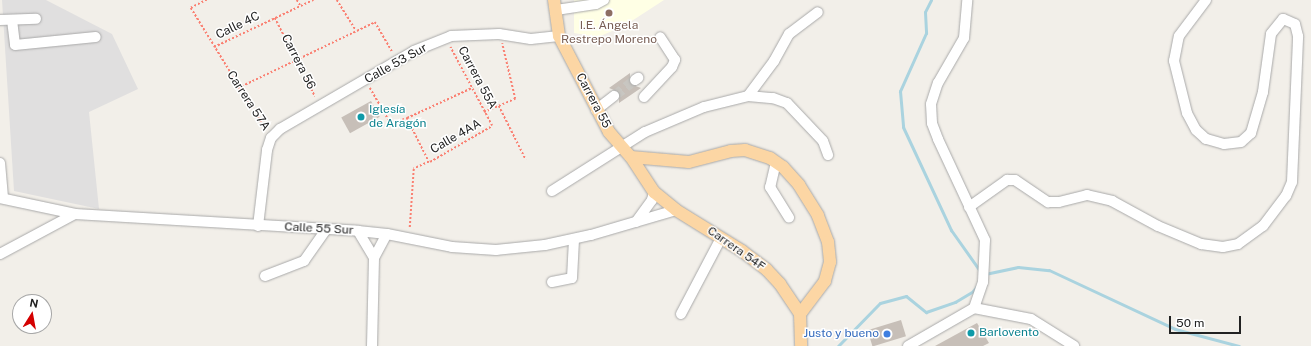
<!DOCTYPE html>
<meta charset="utf-8">
<style>
body{margin:0}
#map{position:relative;width:1311px;height:346px;overflow:hidden;background:#f2efe9;font-family:"Public Sans",sans-serif}
div>[style]{position:absolute}
.residential>*{inset:0;background:#e0dfdf}
.education>*{inset:0;background:#ffffe5}
.stream>*{height:3px;margin:-1.5px;padding:0 1.5px;transform-origin:1.5px;border-radius:1.5px;background:#aad3df}
.building>*{inset:0;background:#c7bfb8;transform-origin:0 0}
.minor-tunnel>*{height:10px;margin-top:-5px;transform-origin:0;background:repeating-linear-gradient(90deg,#c8c6c1 0 10px,transparent 0 15px)}
.path>*{height:1.5px;margin-top:-0.75px;transform-origin:0;background:repeating-linear-gradient(90deg,#fa8072 0 2px,transparent 0 4px)}
.roads{filter:drop-shadow(0 0 1px #a9a9a9) drop-shadow(0 0 1px #a9a9a9)}
.minor>*{height:10px;margin:-5px;padding:0 5px;transform-origin:5px;border-radius:5px;background:#fff}
.major>*{height:12px;margin:-6px;padding:0 6px;transform-origin:6px;border-radius:6px;background:#fcd6a4}
.dots>*{width:11px;height:11px;translate:-50% -50%;box-sizing:border-box;border:2px solid #fff;border-radius:50%}
span{translate:-50% -50%;white-space:nowrap;text-align:center;line-height:1.15;-webkit-text-stroke:3px #fff;paint-order:stroke}
.street-label{font-size:12px;color:#222}
.education-label{font-size:12px;color:#785e54}
.culture-label{font-size:12px;color:#0d838f}
.left{translate:0 -50%;text-align:left}
.shop-label{font-size:12px;color:#366cbe}
.right{translate:-100% -50%;text-align:right}
.north{position:absolute;left:12px;top:294px;width:40px;height:40px;box-sizing:border-box;background:#fff;border:1px solid #a7a7a7;border-radius:50%;rotate:11deg;font-size:11px;font-weight:700;line-height:16px;text-align:center;color:#222}
.north::after{content:'';display:block;margin:auto;width:14px;height:18px;background:#d40000;clip-path:polygon(50% 0,100% 100%,50% 72%,0 100%)}
.scale{position:absolute;left:1169px;top:316px;width:72px;height:18px;box-sizing:border-box;border:2px solid #222;border-top:0;padding-left:5px;font-size:12px;line-height:14px;white-space:nowrap;color:#222;-webkit-text-stroke:3px #fff;paint-order:stroke}
</style>
<div id="map">
<div class="residential">
<div style="clip-path:polygon(2px 0,46px 0,112px 34px,138px 89px,89px 112px,99px 209px,14px 191px)"></div>
</div>
<div class="education">
<div style="clip-path:polygon(574px 0,664px 0,624px 26px,598px 37px,574px 33px)"></div>
</div>
<div class="stream">
<div style="left:931px;top:0;width:13px;rotate:117deg"></div>
<div style="left:925px;top:12px;width:21px;rotate:87deg"></div>
<div style="left:926px;top:33px;width:64px;rotate:114.1deg"></div>
<div style="left:900px;top:91px;width:36px;rotate:85deg"></div>
<div style="left:903px;top:127px;width:114px;rotate:65deg"></div>
<div style="left:951px;top:230px;width:50px;rotate:54.7deg"></div>
<div style="left:985px;top:274px;width:34px;rotate:-12deg"></div>
<div style="left:1018px;top:267px;width:31px;rotate:6deg"></div>
<div style="left:1049px;top:270px;width:139px;rotate:25.1deg"></div>
<div style="left:1175px;top:329px;width:66px;rotate:14.9deg"></div>
<div style="left:838px;top:346px;width:60px;rotate:-45.7deg"></div>
<div style="left:880px;top:303px;width:27px;rotate:-15deg"></div>
<div style="left:906px;top:296px;width:26px;rotate:39deg"></div>
<div style="left:926px;top:312px;width:31px;rotate:-19deg"></div>
<div style="left:955px;top:302px;width:21px;rotate:-31deg"></div>
<div style="left:973px;top:291px;width:6px;rotate:-51deg"></div>
</div>
<div class="building">
<div style="clip-path:polygon(630px 73px,630px 84px,641px 88px,619px 103px,619px 92px,609px 88px)"></div>
<div style="left:371px;top:101px;width:18px;height:34px;rotate:61deg"></div>
<div style="left:901px;top:320px;width:17px;height:35px;rotate:73deg"></div>
<div style="clip-path:polygon(977px 323px,989px 343px,983px 346px,935px 346px)"></div>
</div>
<div class="minor-tunnel">
<div style="left:614px;top:96px;width:26px;rotate:-37deg"></div>
</div>
<div class="path">
<div style="left:207px;top:0;width:18px;rotate:153deg"></div>
<div style="left:191px;top:8px;width:143px;rotate:58.4deg"></div>
<div style="left:297px;top:0;width:6px;rotate:59deg"></div>
<div style="left:337px;top:0;width:36px;rotate:58deg"></div>
<div style="left:275px;top:18px;width:88px;rotate:62.9deg"></div>
<div style="left:214px;top:47px;width:110px;rotate:-25.4deg"></div>
<div style="left:238px;top:88px;width:152px;rotate:-25.7deg"></div>
<div style="left:375px;top:22px;width:34px;rotate:60deg"></div>
<div style="left:370px;top:88px;width:42px;rotate:59.7deg"></div>
<div style="left:391px;top:124px;width:17px;rotate:-21deg"></div>
<div style="left:407px;top:118px;width:49px;rotate:63.4deg"></div>
<div style="left:429px;top:162px;width:17px;rotate:155deg"></div>
<div style="left:414px;top:169px;width:59px;rotate:93.9deg"></div>
<div style="left:499px;top:106px;width:60px;rotate:63.4deg"></div>
<div style="left:484px;top:112px;width:34px;rotate:-23deg"></div>
<div style="left:515px;top:99px;width:57px;rotate:-103.3deg"></div>
<div style="left:407px;top:118px;width:72px;rotate:-24.8deg"></div>
<div style="left:430px;top:162px;width:72px;rotate:-30.1deg"></div>
<div style="left:492px;top:126px;width:89px;rotate:-118deg"></div>
</div>
<div class="roads">
<div class="minor">
<div style="left:556px;top:10px;width:40px;rotate:-8.5deg"></div>
<div style="left:596px;top:4px;width:9px;rotate:-27deg"></div>
<div style="left:0;top:20px;width:36px;rotate:-2deg"></div>
<div style="left:12px;top:20px;width:25px;rotate:83deg"></div>
<div style="left:15px;top:45px;width:81px;rotate:-5.6deg"></div>
<div style="left:635px;top:80px;width:4px;rotate:-34deg"></div>
<div style="left:748px;top:96px;width:44px;rotate:-53.4deg"></div>
<div style="left:774px;top:61px;width:31px;rotate:-61deg"></div>
<div style="left:789px;top:34px;width:36px;rotate:-37deg"></div>
<div style="left:644px;top:97px;width:41px;rotate:-47deg"></div>
<div style="left:672px;top:67px;width:8px;rotate:-67deg"></div>
<div style="left:675px;top:60px;width:27px;rotate:-123deg"></div>
<div style="left:596px;top:110px;width:23px;rotate:-38deg"></div>
<div style="left:776px;top:162px;width:26px;rotate:103deg"></div>
<div style="left:770px;top:187px;width:36px;rotate:58deg"></div>
<div style="left:0;top:163px;width:35px;rotate:85deg"></div>
<div style="left:552px;top:191px;width:110px;rotate:-32.4deg"></div>
<div style="left:645px;top:132px;width:64px;rotate:-23deg"></div>
<div style="left:704px;top:107px;width:45px;rotate:-14deg"></div>
<div style="left:748px;top:96px;width:25px;rotate:5deg"></div>
<div style="left:773px;top:98px;width:15px;rotate:20deg"></div>
<div style="left:787px;top:103px;width:52px;rotate:46.5deg"></div>
<div style="left:823px;top:141px;width:15px;rotate:70deg"></div>
<div style="left:0;top:198px;width:77px;rotate:12deg"></div>
<div style="left:75px;top:214px;width:284px;rotate:3.4deg"></div>
<div style="left:358px;top:231px;width:29px;rotate:6deg"></div>
<div style="left:387px;top:234px;width:66px;rotate:11.3deg"></div>
<div style="left:452px;top:247px;width:44px;rotate:3.9deg"></div>
<div style="left:496px;top:250px;width:49px;rotate:-5.8deg"></div>
<div style="left:545px;top:245px;width:47px;rotate:-12.3deg"></div>
<div style="left:591px;top:235px;width:89px;rotate:-16.4deg"></div>
<div style="left:969px;top:207px;width:47px;rotate:-35.4deg"></div>
<div style="left:1007px;top:180px;width:8px"></div>
<div style="left:1015px;top:180px;width:40px;rotate:34deg"></div>
<div style="left:1048px;top:202px;width:11px"></div>
<div style="left:1059px;top:202px;width:29px;rotate:-14deg"></div>
<div style="left:1087px;top:195px;width:26px;rotate:13deg"></div>
<div style="left:1112px;top:201px;width:52px;rotate:28.5deg"></div>
<div style="left:1158px;top:226px;width:47px;rotate:22.7deg"></div>
<div style="left:1201px;top:244px;width:22px;rotate:8deg"></div>
<div style="left:1223px;top:247px;width:15px;rotate:-11deg"></div>
<div style="left:1238px;top:244px;width:31px;rotate:-36deg"></div>
<div style="left:1263px;top:226px;width:38px;rotate:-53deg"></div>
<div style="left:1286px;top:196px;width:15px;rotate:-67deg"></div>
<div style="left:1292px;top:182px;width:146px;rotate:-87.6deg"></div>
<div style="left:1298px;top:36px;width:12px;rotate:-104deg"></div>
<div style="left:1295px;top:24px;width:13px;rotate:-157deg"></div>
<div style="left:1283px;top:19px;width:19px;rotate:129deg"></div>
<div style="left:1271px;top:34px;width:59px;rotate:97.9deg"></div>
<div style="left:1263px;top:92px;width:43px;rotate:106.3deg"></div>
<div style="left:1251px;top:133px;width:13px;rotate:138deg"></div>
<div style="left:1241px;top:142px;width:17px;rotate:173deg"></div>
<div style="left:1224px;top:144px;width:19px;rotate:-164deg"></div>
<div style="left:1206px;top:139px;width:13px;rotate:-138deg"></div>
<div style="left:1196px;top:130px;width:19px;rotate:-118deg"></div>
<div style="left:1187px;top:113px;width:54px;rotate:-104deg"></div>
<div style="left:1174px;top:61px;width:25px;rotate:-79deg"></div>
<div style="left:1179px;top:36px;width:45px;rotate:-53.1deg"></div>
<div style="left:636px;top:222px;width:27px;rotate:-54deg"></div>
<div style="left:652px;top:200px;width:8px;rotate:-76deg"></div>
<div style="left:258px;top:226px;width:77px;rotate:-83.2deg"></div>
<div style="left:267px;top:150px;width:13px;rotate:-72deg"></div>
<div style="left:271px;top:138px;width:13px;rotate:-45deg"></div>
<div style="left:280px;top:129px;width:155px;rotate:-30.2deg"></div>
<div style="left:414px;top:51px;width:40px;rotate:-22deg"></div>
<div style="left:451px;top:36px;width:48px;rotate:-2.4deg"></div>
<div style="left:499px;top:34px;width:32px;rotate:9deg"></div>
<div style="left:531px;top:39px;width:28px;rotate:-6deg"></div>
<div style="left:358px;top:231px;width:31px;rotate:59deg"></div>
<div style="left:0;top:254px;width:85px;rotate:-28.1deg"></div>
<div style="left:265px;top:276px;width:42px;rotate:-21deg"></div>
<div style="left:304px;top:261px;width:39px;rotate:-55deg"></div>
<div style="left:552px;top:282px;width:20px;rotate:-11deg"></div>
<div style="left:572px;top:278px;width:39px;rotate:-87deg"></div>
<div style="left:974px;top:308px;width:58px;rotate:10.9deg"></div>
<div style="left:1031px;top:319px;width:51px;rotate:32.1deg"></div>
<div style="left:681px;top:314px;width:86px;rotate:-62.2deg"></div>
<div style="left:372px;top:346px;width:88px;rotate:-88.7deg"></div>
<div style="left:374px;top:258px;width:27px;rotate:-62deg"></div>
<div style="left:908px;top:346px;width:76px;rotate:-29.9deg"></div>
<div style="left:974px;top:308px;width:28px;rotate:-71deg"></div>
<div style="left:983px;top:282px;width:42px;rotate:-87.3deg"></div>
<div style="left:985px;top:240px;width:111px;rotate:-115deg"></div>
<div style="left:938px;top:139px;width:17px;rotate:-111deg"></div>
<div style="left:932px;top:123px;width:19px;rotate:-93deg"></div>
<div style="left:931px;top:104px;width:22px;rotate:-72deg"></div>
<div style="left:938px;top:83px;width:52px;rotate:-60deg"></div>
<div style="left:964px;top:38px;width:38px;rotate:-85deg"></div>
</div>
<div class="major">
<div style="left:554px;top:0;width:36px;rotate:82deg"></div>
<div style="left:559px;top:36px;width:108px;rotate:62.5deg"></div>
<div style="left:609px;top:132px;width:33px;rotate:49deg"></div>
<div style="left:631px;top:157px;width:42px;rotate:56.7deg"></div>
<div style="left:654px;top:192px;width:28px;rotate:39deg"></div>
<div style="left:676px;top:210px;width:78px;rotate:31.8deg"></div>
<div style="left:742px;top:251px;width:31px;rotate:37deg"></div>
<div style="left:767px;top:270px;width:19px;rotate:47deg"></div>
<div style="left:780px;top:284px;width:36px;rotate:56deg"></div>
<div style="left:800px;top:314px;width:32px;rotate:88deg"></div>
<div style="left:631px;top:157px;width:58px;rotate:4.9deg"></div>
<div style="left:689px;top:162px;width:43px;rotate:-14.7deg"></div>
<div style="left:731px;top:151px;width:14px;rotate:-4deg"></div>
<div style="left:745px;top:150px;width:26px;rotate:18deg"></div>
<div style="left:770px;top:158px;width:16px;rotate:35deg"></div>
<div style="left:783px;top:167px;width:24px;rotate:48deg"></div>
<div style="left:799px;top:185px;width:36px;rotate:58deg"></div>
<div style="left:818px;top:216px;width:28px;rotate:69deg"></div>
<div style="left:828px;top:242px;width:20px;rotate:84deg"></div>
<div style="left:830px;top:262px;width:20px;rotate:105deg"></div>
<div style="left:825px;top:281px;width:41px;rotate:127.1deg"></div>
</div>
</div>
<div class="dots">
<div style="left:609px;top:13px;background:#8d6e63"></div>
<div style="left:361px;top:117px;background:#0f9aa8"></div>
<div style="left:971px;top:333px;background:#0f9aa8"></div>
<div style="left:887px;top:334px;background:#3f7fe0"></div>
</div>
<div class="street-label">
<span style="left:238px;top:26px;rotate:-26deg">Calle 4C</span>
<span style="left:298px;top:62px;rotate:63deg">Carrera 56</span>
<span style="left:396px;top:64px;rotate:-29deg">Calle 53 Sur</span>
<span style="left:477px;top:78px;rotate:62deg">Carrera 55A</span>
<span style="left:248px;top:101px;rotate:57deg">Carrera 57A</span>
<span style="left:593px;top:101px;rotate:62deg">Carrera 55</span>
<span style="left:456px;top:137px;rotate:-30deg">Calle 4AA</span>
<span style="left:319px;top:229px;rotate:3deg">Calle 55 Sur</span>
<span style="left:736px;top:249px;rotate:35deg">Carrera 54F</span>
</div>
<div class="education-label">
<span style="left:609px;top:33px">I.E. Ángela<br>Restrepo Moreno</span>
</div>
<div class="culture-label">
<span class="left" style="left:369px;top:117px">Iglesía<br>de Aragón</span>
<span class="left" style="left:979px;top:333px">Barlovento</span>
</div>
<div class="shop-label">
<span class="right" style="left:879px;top:334px">Justo y bueno</span>
</div>
<div class="north">N</div>
<div class="scale">50 m</div>
</div>
